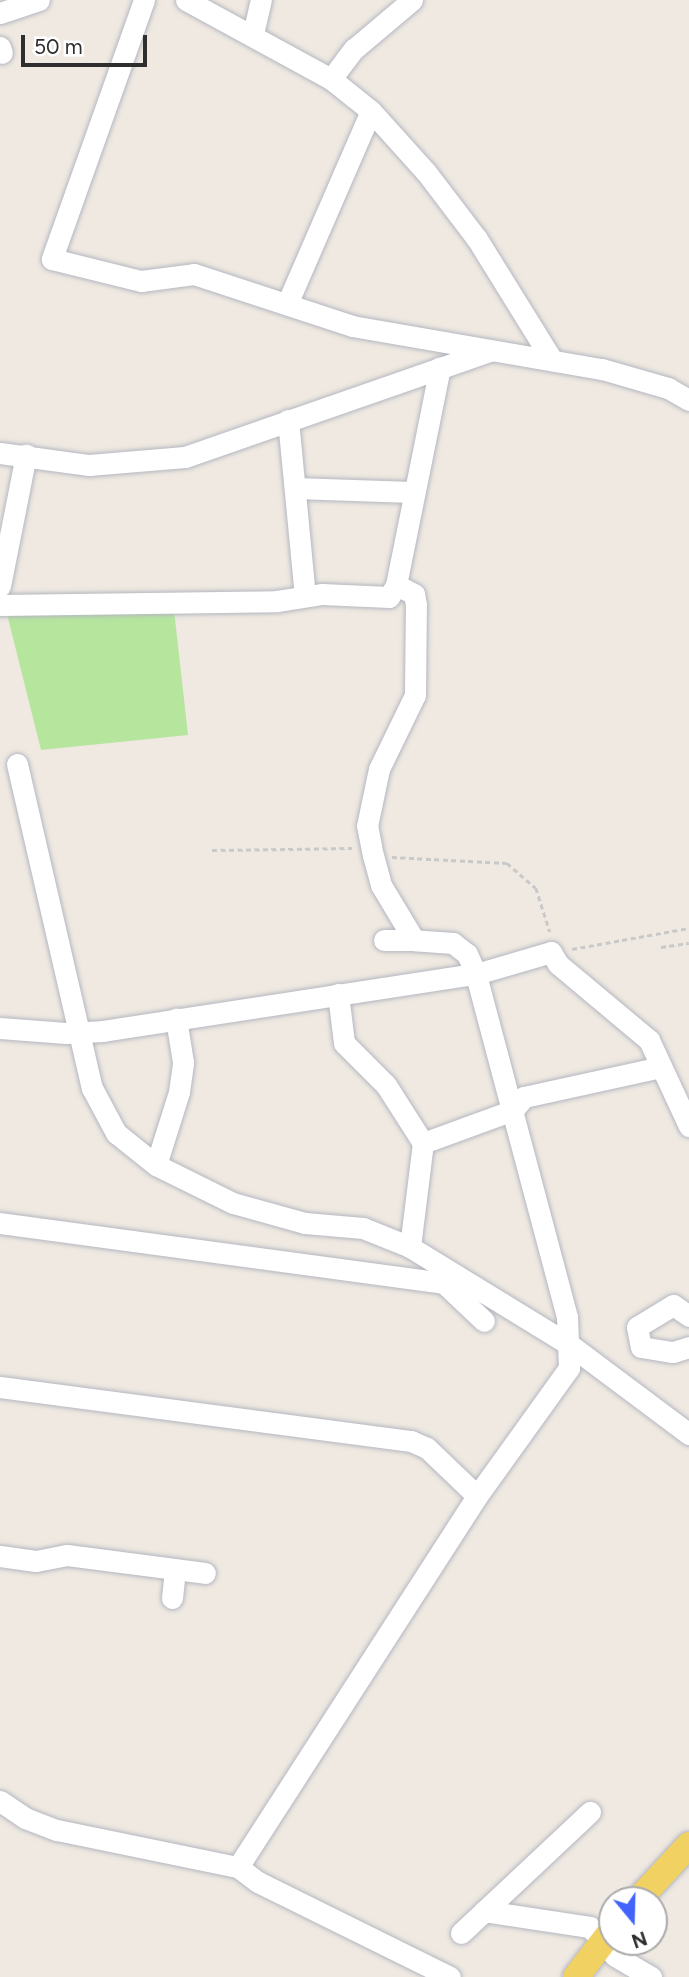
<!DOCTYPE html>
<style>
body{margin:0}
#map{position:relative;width:689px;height:1977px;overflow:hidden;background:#efe9e1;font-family:Figtree,sans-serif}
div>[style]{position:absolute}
.green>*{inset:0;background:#b6e59e}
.path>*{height:2.5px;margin-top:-1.25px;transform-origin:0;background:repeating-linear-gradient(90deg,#c9c9c9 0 5px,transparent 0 8.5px)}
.roads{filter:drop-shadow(0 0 2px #b4b7c1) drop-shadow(0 0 2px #b4b7c1)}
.minor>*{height:21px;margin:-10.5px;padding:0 10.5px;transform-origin:10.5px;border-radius:10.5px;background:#fff}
.major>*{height:26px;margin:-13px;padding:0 13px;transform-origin:13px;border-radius:13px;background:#f2d163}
span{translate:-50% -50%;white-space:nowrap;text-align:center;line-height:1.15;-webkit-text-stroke:6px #fff;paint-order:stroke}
.north{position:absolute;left:598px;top:1886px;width:70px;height:70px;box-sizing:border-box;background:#fff;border:2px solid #ababab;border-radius:50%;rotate:161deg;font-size:19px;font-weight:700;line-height:28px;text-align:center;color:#2e2e2e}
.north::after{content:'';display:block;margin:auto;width:24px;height:32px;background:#4264fb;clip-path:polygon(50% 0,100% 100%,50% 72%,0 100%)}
.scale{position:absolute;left:21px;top:35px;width:126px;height:32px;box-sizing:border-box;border:4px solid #2e2e2e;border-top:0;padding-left:9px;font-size:21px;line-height:24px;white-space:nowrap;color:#2e2e2e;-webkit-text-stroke:5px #fff;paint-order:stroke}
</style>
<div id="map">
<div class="green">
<div style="clip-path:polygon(174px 610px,188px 735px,41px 750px,7px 614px)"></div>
</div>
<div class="path">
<div style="left:212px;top:850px;width:140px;rotate:-0.8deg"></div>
<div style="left:392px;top:857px;width:115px;rotate:3deg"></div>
<div style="left:507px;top:863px;width:38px;rotate:41deg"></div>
<div style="left:536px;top:888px;width:46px;rotate:72.3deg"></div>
<div style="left:661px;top:947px;width:28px;rotate:-8deg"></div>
<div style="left:572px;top:949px;width:119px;rotate:-10.2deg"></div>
</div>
<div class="roads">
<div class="minor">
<div style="left:144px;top:0;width:275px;rotate:109.6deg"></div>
<div style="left:52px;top:259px;width:92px;rotate:13.9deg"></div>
<div style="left:141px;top:281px;width:53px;rotate:-7.5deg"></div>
<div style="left:194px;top:274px;width:166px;rotate:18.2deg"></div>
<div style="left:352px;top:326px;width:254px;rotate:9.8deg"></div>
<div style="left:602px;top:369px;width:69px;rotate:16.1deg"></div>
<div style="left:668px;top:388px;width:24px;rotate:30deg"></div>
<div style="left:186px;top:0;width:165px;rotate:28.6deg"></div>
<div style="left:331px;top:79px;width:51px;rotate:38.7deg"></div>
<div style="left:371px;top:111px;width:82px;rotate:48deg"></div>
<div style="left:426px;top:172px;width:84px;rotate:52.7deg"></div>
<div style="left:477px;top:239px;width:142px;rotate:58.2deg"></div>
<div style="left:0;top:13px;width:41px;rotate:-18.4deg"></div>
<div style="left:253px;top:34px;width:35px;rotate:-77deg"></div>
<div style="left:0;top:47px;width:6px;rotate:72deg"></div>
<div style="left:331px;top:79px;width:38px;rotate:-53deg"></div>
<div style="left:354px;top:49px;width:76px;rotate:-40.2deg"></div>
<div style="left:287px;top:304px;width:210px;rotate:-66.5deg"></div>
<div style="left:288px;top:420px;width:176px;rotate:84.5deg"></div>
<div style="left:0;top:453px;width:90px;rotate:7.7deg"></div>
<div style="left:89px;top:465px;width:96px;rotate:-4.8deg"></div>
<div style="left:185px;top:457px;width:323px;rotate:-19.2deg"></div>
<div style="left:295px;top:488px;width:117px;rotate:2deg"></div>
<div style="left:0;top:586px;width:134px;rotate:-78.8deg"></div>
<div style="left:0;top:605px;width:277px;rotate:-0.8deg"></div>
<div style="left:277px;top:601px;width:46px;rotate:-8.8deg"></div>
<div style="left:322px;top:594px;width:67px;rotate:2.6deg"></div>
<div style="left:389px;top:597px;width:14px;rotate:-60deg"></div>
<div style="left:396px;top:585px;width:222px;rotate:-78.6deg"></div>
<div style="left:17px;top:764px;width:333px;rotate:77deg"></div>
<div style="left:92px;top:1088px;width:51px;rotate:61.9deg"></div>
<div style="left:116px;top:1133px;width:51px;rotate:38.7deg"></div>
<div style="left:156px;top:1165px;width:86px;rotate:26.3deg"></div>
<div style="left:233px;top:1203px;width:75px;rotate:15.5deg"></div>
<div style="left:305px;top:1223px;width:58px;rotate:4.9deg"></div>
<div style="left:363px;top:1228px;width:51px;rotate:22deg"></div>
<div style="left:410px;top:1247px;width:188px;rotate:31.5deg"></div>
<div style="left:570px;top:1345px;width:149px;rotate:36.8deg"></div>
<div style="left:384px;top:940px;width:30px"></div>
<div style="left:338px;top:994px;width:49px;rotate:83deg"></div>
<div style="left:344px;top:1043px;width:59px;rotate:45deg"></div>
<div style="left:386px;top:1085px;width:69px;rotate:57.5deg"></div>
<div style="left:0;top:1028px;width:66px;rotate:4.3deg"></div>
<div style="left:66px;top:1033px;width:36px;rotate:-3deg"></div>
<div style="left:102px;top:1031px;width:378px;rotate:-8.7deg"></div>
<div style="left:476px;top:974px;width:78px;rotate:-16.3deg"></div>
<div style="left:551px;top:952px;width:14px;rotate:60deg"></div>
<div style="left:558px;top:964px;width:119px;rotate:39.9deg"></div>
<div style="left:649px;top:1040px;width:95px;rotate:65.1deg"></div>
<div style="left:156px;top:1165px;width:77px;rotate:-72.5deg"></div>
<div style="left:179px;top:1092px;width:30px;rotate:-82deg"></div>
<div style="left:183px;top:1062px;width:44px;rotate:-99.2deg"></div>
<div style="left:0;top:1223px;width:448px;rotate:7.7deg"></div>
<div style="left:444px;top:1283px;width:55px;rotate:43.5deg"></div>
<div style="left:410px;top:1247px;width:105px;rotate:-82.9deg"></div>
<div style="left:423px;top:1143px;width:96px;rotate:-20.1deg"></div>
<div style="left:513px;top:1110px;width:17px;rotate:-50deg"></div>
<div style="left:524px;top:1097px;width:139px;rotate:-12.4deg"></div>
<div style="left:689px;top:1316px;width:19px;rotate:-145deg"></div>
<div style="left:673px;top:1305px;width:42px;rotate:148.6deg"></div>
<div style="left:637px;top:1327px;width:20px;rotate:79deg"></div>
<div style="left:641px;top:1347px;width:32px;rotate:9deg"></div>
<div style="left:673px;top:1352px;width:17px;rotate:-17deg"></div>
<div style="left:0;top:1387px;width:415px;rotate:7.5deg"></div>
<div style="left:411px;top:1441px;width:17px;rotate:24deg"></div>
<div style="left:427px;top:1448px;width:69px;rotate:43.8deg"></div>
<div style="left:0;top:1556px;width:36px;rotate:8deg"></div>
<div style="left:36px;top:1561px;width:32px;rotate:-11deg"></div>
<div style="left:67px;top:1555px;width:139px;rotate:7.4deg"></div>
<div style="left:172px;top:1598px;width:29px;rotate:-84deg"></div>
<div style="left:0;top:1801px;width:30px;rotate:34deg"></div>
<div style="left:25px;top:1818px;width:34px;rotate:21deg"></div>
<div style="left:57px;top:1830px;width:185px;rotate:11.6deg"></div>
<div style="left:238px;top:1867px;width:25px;rotate:37deg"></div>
<div style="left:258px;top:1882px;width:214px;rotate:26.3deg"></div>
<div style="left:238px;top:1867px;width:441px;rotate:-57.2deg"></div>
<div style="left:477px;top:1496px;width:158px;rotate:-54.3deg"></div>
<div style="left:569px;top:1368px;width:51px;rotate:-92.2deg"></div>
<div style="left:567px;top:1317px;width:355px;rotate:-104.9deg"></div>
<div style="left:476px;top:974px;width:22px;rotate:-114deg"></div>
<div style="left:467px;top:954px;width:18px;rotate:-142deg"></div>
<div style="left:453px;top:943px;width:39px;rotate:-176deg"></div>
<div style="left:414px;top:940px;width:64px;rotate:-121deg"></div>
<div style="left:381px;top:885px;width:30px;rotate:-105deg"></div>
<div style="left:373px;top:856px;width:31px;rotate:-101deg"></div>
<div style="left:367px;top:826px;width:58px;rotate:-78.1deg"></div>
<div style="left:379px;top:769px;width:82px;rotate:-64.1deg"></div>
<div style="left:415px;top:695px;width:90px;rotate:-89.4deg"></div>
<div style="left:416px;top:605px;width:11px;rotate:-100deg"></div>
<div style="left:414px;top:594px;width:20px;rotate:-153deg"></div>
<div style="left:484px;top:1911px;width:107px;rotate:8.6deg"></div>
<div style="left:590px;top:1927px;width:38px;rotate:49deg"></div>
<div style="left:615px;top:1956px;width:42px;rotate:30.3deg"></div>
<div style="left:461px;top:1933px;width:177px;rotate:-43.2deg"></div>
</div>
<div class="major">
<div style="left:638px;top:1900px;width:75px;rotate:-47.2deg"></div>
<div style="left:576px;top:1977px;width:59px;rotate:-52.5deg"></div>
</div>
</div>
<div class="north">N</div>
<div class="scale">50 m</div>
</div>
